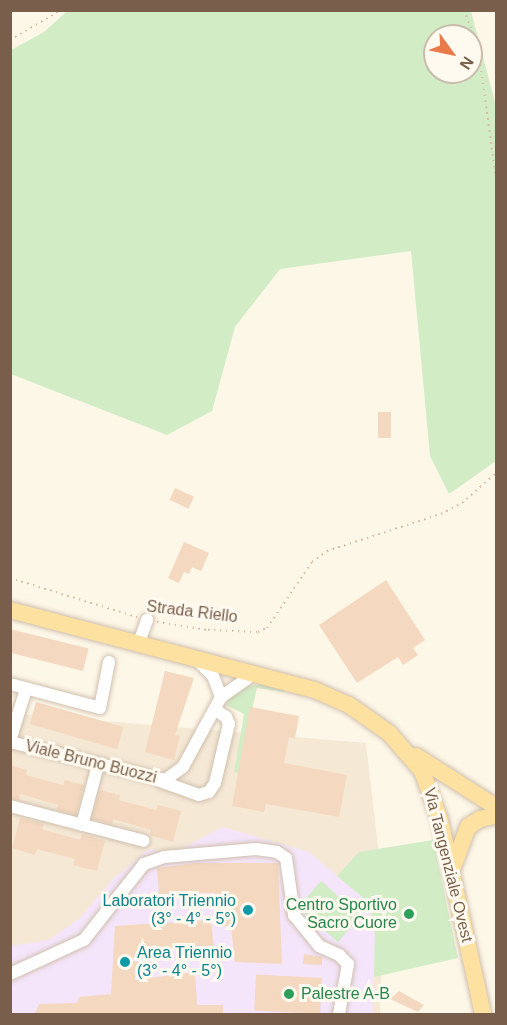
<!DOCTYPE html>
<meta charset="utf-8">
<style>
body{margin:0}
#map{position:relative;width:507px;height:1025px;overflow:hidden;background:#fdf7e8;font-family:Arial,sans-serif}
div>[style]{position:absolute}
.residential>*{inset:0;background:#f5e9d6}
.education>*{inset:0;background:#f4e5fa}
.green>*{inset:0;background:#d2ecc6;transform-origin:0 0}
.building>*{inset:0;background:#f4d8bf;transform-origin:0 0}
.path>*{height:2px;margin-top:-1px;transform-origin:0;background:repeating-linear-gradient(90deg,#d9bba1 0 1.5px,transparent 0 6px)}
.roads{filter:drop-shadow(0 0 2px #d0bfad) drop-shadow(0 0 2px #d0bfad)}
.minor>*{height:12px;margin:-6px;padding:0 6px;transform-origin:6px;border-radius:6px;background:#fff}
.major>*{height:16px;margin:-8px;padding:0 8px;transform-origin:8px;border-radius:8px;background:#fde1a0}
.dots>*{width:16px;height:16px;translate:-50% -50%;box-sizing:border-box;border:3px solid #fffaef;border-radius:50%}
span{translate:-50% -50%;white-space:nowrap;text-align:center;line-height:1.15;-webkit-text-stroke:6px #fffaef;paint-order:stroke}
.street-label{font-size:16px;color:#795f4b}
.culture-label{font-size:16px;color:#0d838f}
.right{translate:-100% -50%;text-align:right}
.left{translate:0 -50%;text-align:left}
.leisure-label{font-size:16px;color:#27864d}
.frame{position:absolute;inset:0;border:12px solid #795f4b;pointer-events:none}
.north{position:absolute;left:423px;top:24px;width:60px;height:60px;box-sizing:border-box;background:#fffaef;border:2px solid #c9bcad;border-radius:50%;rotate:123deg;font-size:16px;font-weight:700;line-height:24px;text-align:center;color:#795f4b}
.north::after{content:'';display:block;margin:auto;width:21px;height:27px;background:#ea7a4a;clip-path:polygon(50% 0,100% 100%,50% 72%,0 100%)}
</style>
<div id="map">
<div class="residential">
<div style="clip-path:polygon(10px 713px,366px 743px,384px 898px,380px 1014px,11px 1014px)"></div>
</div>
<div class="education">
<div style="clip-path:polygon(223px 827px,309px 852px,366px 900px,375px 928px,373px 1014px,11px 1014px,11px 946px,49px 940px,80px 918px,113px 879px,149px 849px,173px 853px)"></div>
</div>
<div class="green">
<div style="clip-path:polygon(evenodd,67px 11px,471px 11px,496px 106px,496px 461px,449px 494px,430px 456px,411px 251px,280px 269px,235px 327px,212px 411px,167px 435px,11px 374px,11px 50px,44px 32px,67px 11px,435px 36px,471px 36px,471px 72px,435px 72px,435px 36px)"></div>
<div style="clip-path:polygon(267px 684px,285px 689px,283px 692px,257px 688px,238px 773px,234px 772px,244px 714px,226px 705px,230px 697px,247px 686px)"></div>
<div style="clip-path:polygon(433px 840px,458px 958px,374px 977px,375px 928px,366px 900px,337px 876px,359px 852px)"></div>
<div style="left:321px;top:881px;width:53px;height:35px;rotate:41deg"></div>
</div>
<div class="building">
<div style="left:378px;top:412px;width:13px;height:26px"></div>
<div style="left:175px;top:488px;width:21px;height:13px;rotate:25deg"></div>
<div style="clip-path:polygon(184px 542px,209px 553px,201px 571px,192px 567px,189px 574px,184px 572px,179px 583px,168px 578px)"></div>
<div style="clip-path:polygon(386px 580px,425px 640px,413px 648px,418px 655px,403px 665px,398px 657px,357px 683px,319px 625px)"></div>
<div style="left:10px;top:629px;width:81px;height:23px;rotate:14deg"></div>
<div style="clip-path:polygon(165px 671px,194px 678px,175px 735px,180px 736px,174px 760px,145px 752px)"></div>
<div style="left:36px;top:702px;width:91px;height:23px;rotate:16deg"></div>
<div style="clip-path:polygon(250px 707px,299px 716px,295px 739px,289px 737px,284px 763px,347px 775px,339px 817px,266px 804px,264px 812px,232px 806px)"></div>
<div style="clip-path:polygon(10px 765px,27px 770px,26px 775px,63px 785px,65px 780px,84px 785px,76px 815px,57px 810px,58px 805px,20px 794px,19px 800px,10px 798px)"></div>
<div style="clip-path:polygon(100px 790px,120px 795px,119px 800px,156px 810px,158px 805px,181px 811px,173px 842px,150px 835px,151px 830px,113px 819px,112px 824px,92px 819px)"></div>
<div style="clip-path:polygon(20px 818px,44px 824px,42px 829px,80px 840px,82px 834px,105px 841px,97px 871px,73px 865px,75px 859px,37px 849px,35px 855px,12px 848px)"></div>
<div style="clip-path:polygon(195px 863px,278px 863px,282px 964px,235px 962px,231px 927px,216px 925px,215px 893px,159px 894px,157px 868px)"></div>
<div style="clip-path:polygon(211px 920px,214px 949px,139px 951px,135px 980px,195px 972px,197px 1005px,223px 1005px,223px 1014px,35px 1014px,39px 1004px,77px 1003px,79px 997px,111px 994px,115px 926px)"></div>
<div style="clip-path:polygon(304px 954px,322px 957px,322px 965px,303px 964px)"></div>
<div style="left:322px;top:978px;width:36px;height:66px;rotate:93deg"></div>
<div style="clip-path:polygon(399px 991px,424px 1005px,418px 1012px,390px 999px)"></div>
</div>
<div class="path">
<div style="left:464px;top:10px;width:40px;rotate:69deg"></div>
<div style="left:478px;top:47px;width:132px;rotate:82.2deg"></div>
<div style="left:10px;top:40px;width:59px;rotate:-30.5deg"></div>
<div style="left:10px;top:578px;width:133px;rotate:17.1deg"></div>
<div style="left:157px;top:622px;width:52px;rotate:8.9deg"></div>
<div style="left:208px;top:630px;width:50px;rotate:2.3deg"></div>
<div style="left:258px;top:632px;width:10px;rotate:-24deg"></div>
<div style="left:267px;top:628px;width:80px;rotate:-55.7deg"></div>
<div style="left:312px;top:562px;width:19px;rotate:-36deg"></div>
<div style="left:327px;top:551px;width:120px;rotate:-18deg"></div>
<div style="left:441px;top:514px;width:24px;rotate:-28deg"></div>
<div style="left:462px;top:503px;width:45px;rotate:-41.4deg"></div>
</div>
<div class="roads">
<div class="minor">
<div style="left:138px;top:645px;width:27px;rotate:-70deg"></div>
<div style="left:198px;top:661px;width:21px;rotate:45deg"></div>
<div style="left:213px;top:676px;width:22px;rotate:69deg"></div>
<div style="left:10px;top:684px;width:93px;rotate:14.9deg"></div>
<div style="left:100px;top:708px;width:47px;rotate:-78.9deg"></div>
<div style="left:10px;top:741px;width:54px;rotate:-72.9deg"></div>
<div style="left:10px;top:742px;width:160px;rotate:13.8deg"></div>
<div style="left:165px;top:780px;width:22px;rotate:-36deg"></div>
<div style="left:183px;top:767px;width:80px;rotate:-61.5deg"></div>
<div style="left:221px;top:697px;width:42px;rotate:-35.2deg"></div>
<div style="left:160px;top:781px;width:41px;rotate:19.7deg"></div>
<div style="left:199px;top:795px;width:10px;rotate:-17deg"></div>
<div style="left:209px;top:792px;width:11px;rotate:-56deg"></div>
<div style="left:215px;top:783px;width:61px;rotate:-76.7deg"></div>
<div style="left:229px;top:724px;width:8px;rotate:-113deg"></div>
<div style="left:226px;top:717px;width:14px;rotate:-146deg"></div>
<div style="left:10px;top:806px;width:138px;rotate:14.6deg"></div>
<div style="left:82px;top:825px;width:62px;rotate:-75.1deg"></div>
<div style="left:10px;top:974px;width:81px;rotate:-24.7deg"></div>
<div style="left:84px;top:940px;width:97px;rotate:-51.7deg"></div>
<div style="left:144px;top:864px;width:21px;rotate:-19deg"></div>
<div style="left:164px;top:857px;width:92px;rotate:-5deg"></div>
<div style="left:256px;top:849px;width:21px;rotate:8deg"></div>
<div style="left:277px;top:852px;width:11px;rotate:34deg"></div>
<div style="left:286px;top:858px;width:58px;rotate:82deg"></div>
<div style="left:294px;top:915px;width:40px;rotate:51deg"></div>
<div style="left:319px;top:946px;width:22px;rotate:24deg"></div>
<div style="left:339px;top:955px;width:13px;rotate:45deg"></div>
<div style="left:348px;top:964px;width:51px;rotate:100.2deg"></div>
</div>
<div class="major">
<div style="left:10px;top:610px;width:315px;rotate:14.7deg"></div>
<div style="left:315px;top:690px;width:37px;rotate:24deg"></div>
<div style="left:349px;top:705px;width:49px;rotate:35deg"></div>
<div style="left:389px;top:733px;width:50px;rotate:49deg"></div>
<div style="left:422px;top:771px;width:52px;rotate:69.8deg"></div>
<div style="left:440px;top:820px;width:199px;rotate:77.5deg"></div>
<div style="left:416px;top:756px;width:95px;rotate:32.5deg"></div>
<div style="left:453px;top:867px;width:43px;rotate:-69.4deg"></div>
<div style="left:468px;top:827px;width:14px;rotate:-34deg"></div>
<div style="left:480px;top:819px;width:16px;rotate:-11deg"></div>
</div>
</div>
<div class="dots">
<div style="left:248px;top:910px;background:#0f9aa8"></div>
<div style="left:409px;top:914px;background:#2e9e5b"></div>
<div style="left:125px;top:962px;background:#0f9aa8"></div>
<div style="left:289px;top:994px;background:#2e9e5b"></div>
</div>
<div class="street-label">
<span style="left:192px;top:612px;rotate:7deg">Strada Riello</span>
<span style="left:91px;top:762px;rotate:14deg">Viale Bruno Buozzi</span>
<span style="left:448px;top:865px;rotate:76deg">Via Tangenziale Ovest</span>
</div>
<div class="culture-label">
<span class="right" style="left:236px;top:910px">Laboratori Triennio<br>(3° - 4° - 5°)</span>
<span class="left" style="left:137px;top:962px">Area Triennio<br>(3° - 4° - 5°)</span>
</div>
<div class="leisure-label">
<span class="right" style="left:397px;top:914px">Centro Sportivo<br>Sacro Cuore</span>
<span class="left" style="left:301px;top:994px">Palestre A-B</span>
</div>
<div class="frame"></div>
<div class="north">N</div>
</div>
